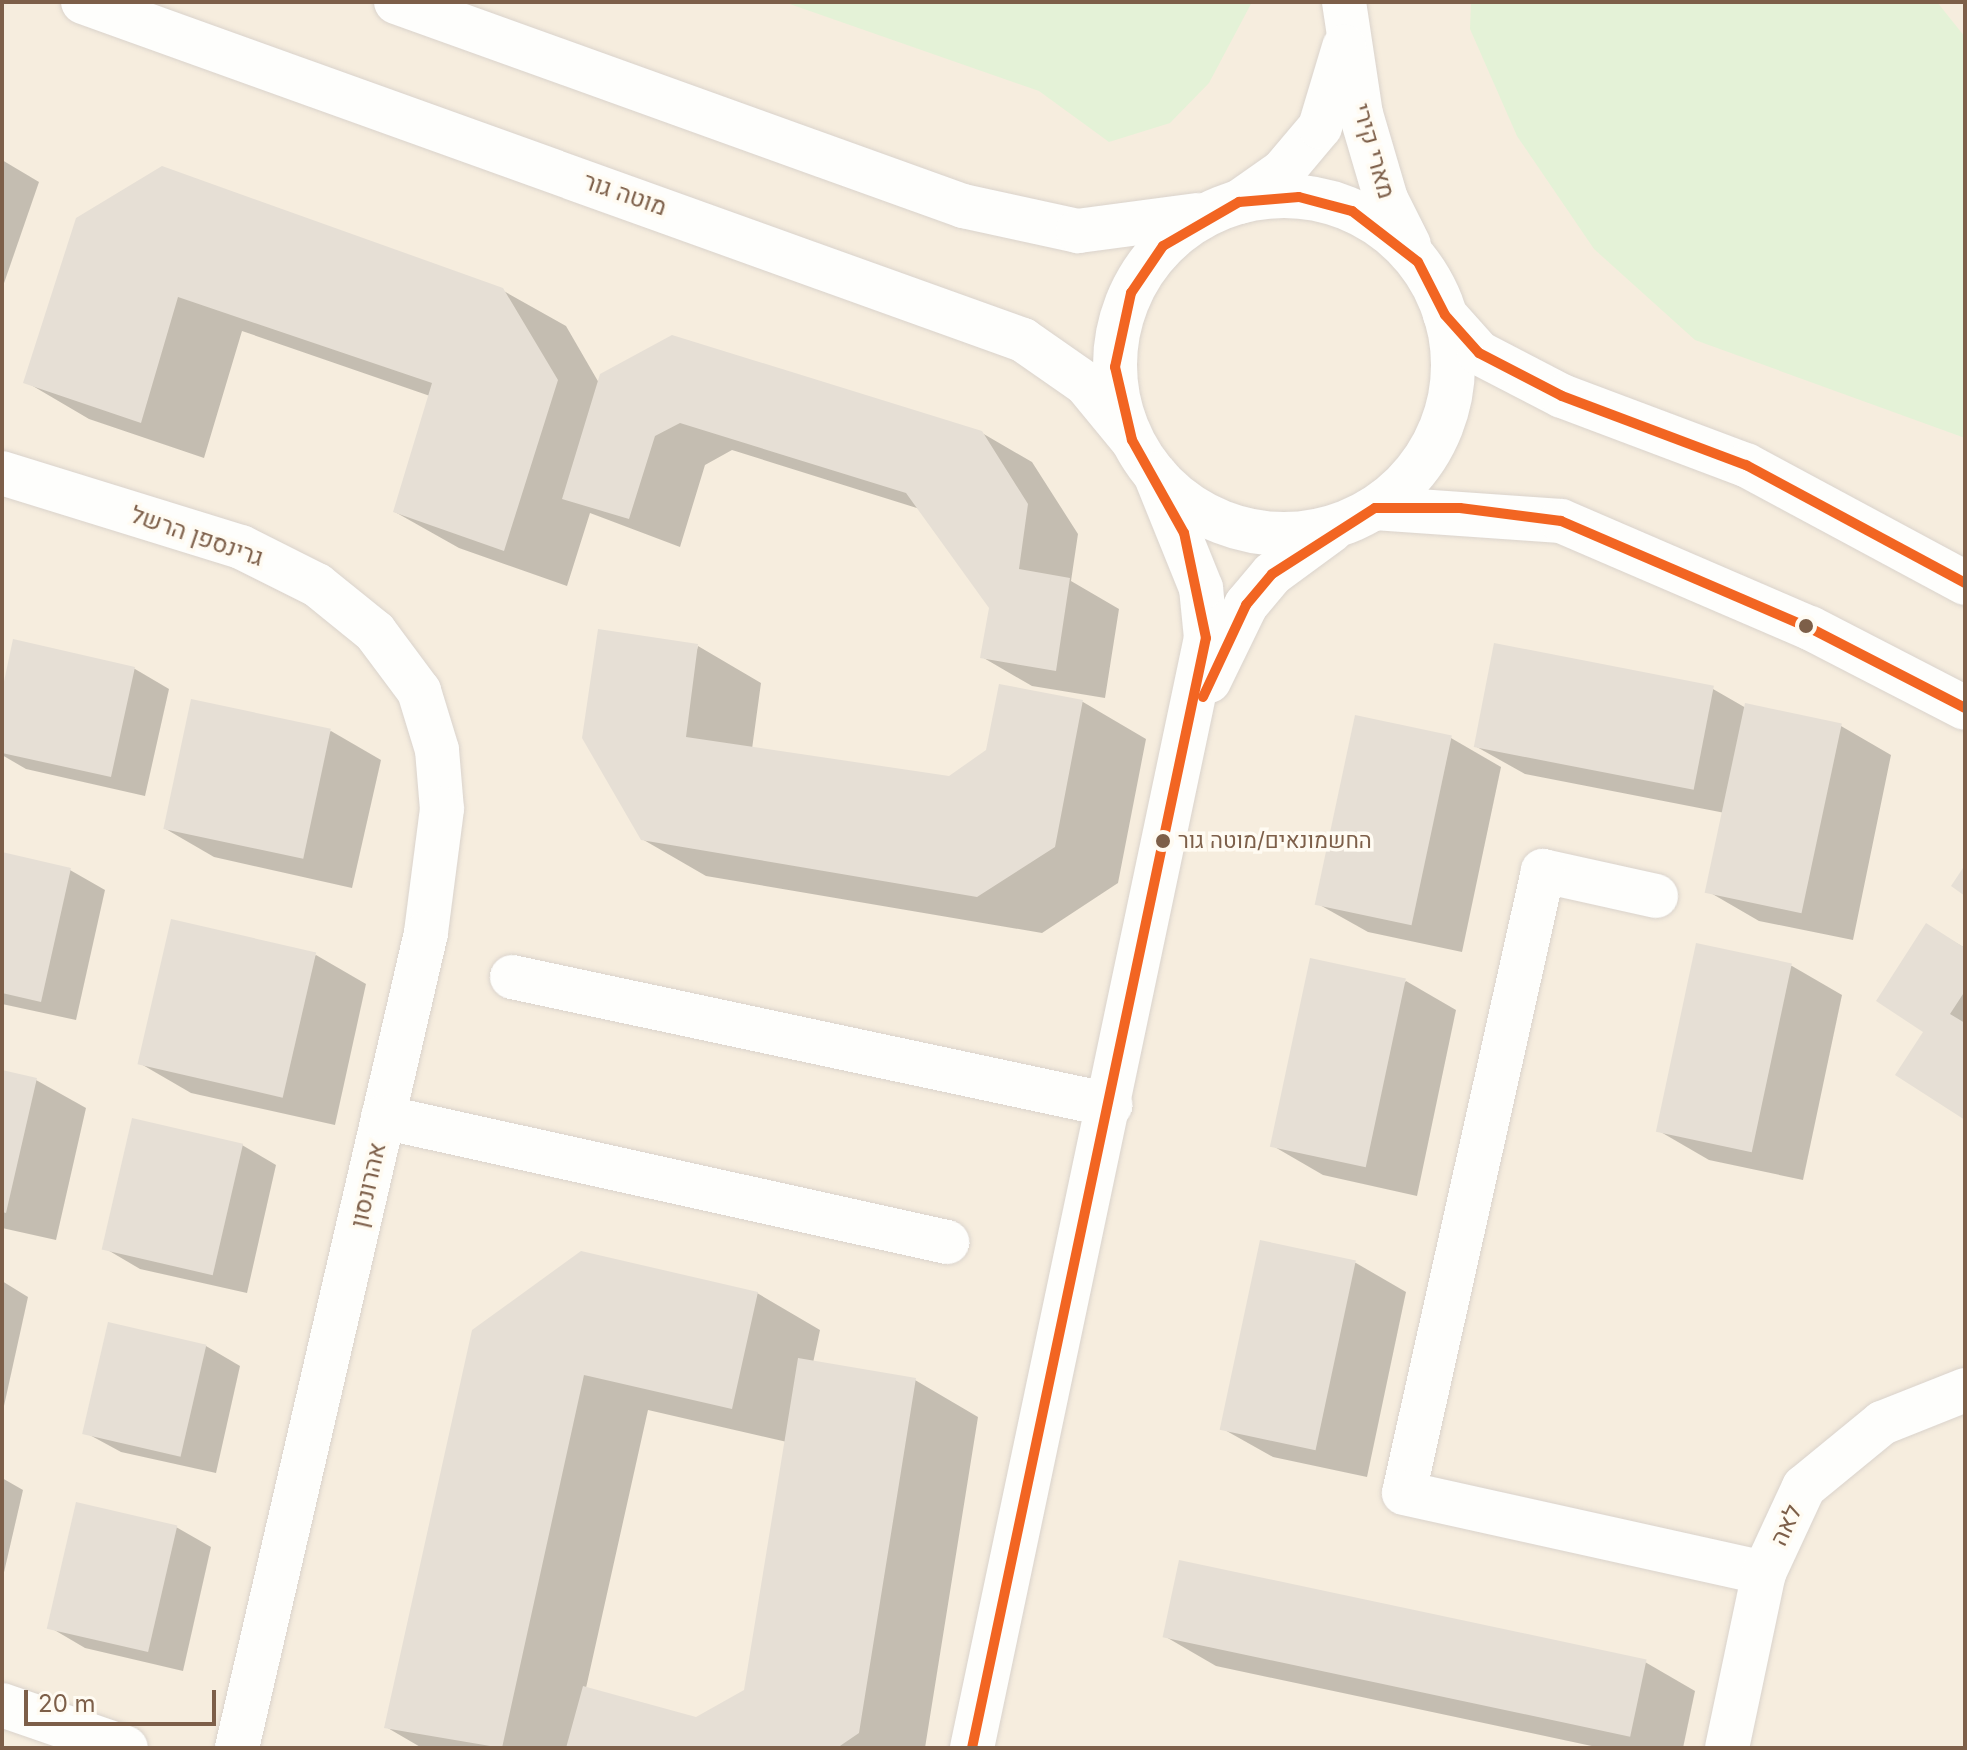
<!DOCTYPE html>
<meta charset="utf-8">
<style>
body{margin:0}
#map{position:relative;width:1967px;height:1750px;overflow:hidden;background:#f9f6ee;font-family:Inter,Heebo,sans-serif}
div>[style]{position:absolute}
.residential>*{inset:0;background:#f6edde;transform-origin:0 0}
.green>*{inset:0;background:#e4f2d7}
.shadow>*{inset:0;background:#0003}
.building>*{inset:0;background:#e6dfd5;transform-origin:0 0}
.roads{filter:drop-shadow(0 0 2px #dad3cc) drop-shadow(0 0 2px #dad3cc)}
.minor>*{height:44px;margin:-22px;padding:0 22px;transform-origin:22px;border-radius:22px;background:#fefefc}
.minor>.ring{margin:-22px;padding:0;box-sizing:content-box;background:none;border:44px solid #fefefc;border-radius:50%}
.bus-1>*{height:10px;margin:-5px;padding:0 5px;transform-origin:5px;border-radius:5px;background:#f26522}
.dots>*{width:22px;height:22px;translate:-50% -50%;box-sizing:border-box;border:4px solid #fffbf2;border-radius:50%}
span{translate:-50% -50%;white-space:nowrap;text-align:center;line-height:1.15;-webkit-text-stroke:7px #fffbf2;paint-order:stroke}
.bus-label{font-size:22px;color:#7d5f49}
.left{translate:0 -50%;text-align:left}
.street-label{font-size:24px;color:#7d5f49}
.frame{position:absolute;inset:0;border:4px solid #7d5f49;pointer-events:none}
.scale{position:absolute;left:24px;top:1690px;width:192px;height:36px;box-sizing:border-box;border:4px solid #7d5f49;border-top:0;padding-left:10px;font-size:24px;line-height:28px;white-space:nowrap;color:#7d5f49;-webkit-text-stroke:6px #fffbf2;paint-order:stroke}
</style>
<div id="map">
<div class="residential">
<div style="left:2px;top:2px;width:1963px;height:1746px"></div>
</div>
<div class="green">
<div style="clip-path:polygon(784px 2px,1252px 2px,1209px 83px,1170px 123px,1109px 142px,1039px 91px)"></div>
<div style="clip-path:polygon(1471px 2px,1937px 2px,1965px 37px,1965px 438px,1695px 340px,1594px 249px,1517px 136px,1470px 29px)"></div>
</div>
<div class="shadow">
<div style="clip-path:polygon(2px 160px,39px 182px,2px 289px)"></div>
<div style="clip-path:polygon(78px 220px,502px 290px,566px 326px,599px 383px,982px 433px,1032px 462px,1078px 534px,1071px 581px,1119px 609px,1105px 698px,1032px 686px,982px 657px,991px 607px,920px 509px,732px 450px,705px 465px,680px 547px,590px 513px,567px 586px,459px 548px,395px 512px,430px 396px,242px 331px,204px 458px,89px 419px,26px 382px)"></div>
<div style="clip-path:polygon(15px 641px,135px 669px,169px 689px,145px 796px,26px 769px,2px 755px,2px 700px)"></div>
<div style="clip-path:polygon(698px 646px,761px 683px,752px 749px,949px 778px,988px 751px,1000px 686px,1083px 702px,1146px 739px,1118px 883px,1042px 933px,706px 876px,642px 839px)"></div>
<div style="clip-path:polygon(1713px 689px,1746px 708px,1841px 726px,1891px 755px,1853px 940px,1759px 921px,1709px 892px,1725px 813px,1525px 774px,1475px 746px)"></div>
<div style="clip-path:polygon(331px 731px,381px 760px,352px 888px,214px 857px,164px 828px)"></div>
<div style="clip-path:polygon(1451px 738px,1501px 767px,1462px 952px,1368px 932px,1318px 904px)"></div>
<div style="clip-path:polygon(2px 854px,70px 870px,105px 890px,76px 1020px,2px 1004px)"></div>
<div style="clip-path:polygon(1927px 926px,1965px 948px,1965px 1118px,1926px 1032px)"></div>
<div style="clip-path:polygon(1697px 945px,1792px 966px,1842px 995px,1803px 1180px,1709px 1160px,1659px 1131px)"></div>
<div style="clip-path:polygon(316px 955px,366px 984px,335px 1125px,191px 1093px,141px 1064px)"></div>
<div style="clip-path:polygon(1406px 981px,1456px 1010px,1417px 1196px,1323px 1175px,1273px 1146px)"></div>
<div style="clip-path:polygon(2px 1072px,36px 1080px,86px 1108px,56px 1240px,2px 1228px)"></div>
<div style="clip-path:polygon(242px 1145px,276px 1165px,247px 1293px,140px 1269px,106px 1249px)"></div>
<div style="clip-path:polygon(1261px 1242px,1356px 1263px,1406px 1292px,1367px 1477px,1273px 1457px,1223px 1429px)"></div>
<div style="clip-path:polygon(evenodd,581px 1253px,757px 1293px,820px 1330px,813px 1363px,915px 1380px,978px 1417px,925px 1748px,422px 1748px,386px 1727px,581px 1253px,648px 1410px,787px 1442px,746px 1691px,696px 1719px,586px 1688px,648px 1410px)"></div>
<div style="clip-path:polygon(2px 1281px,28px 1297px,2px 1415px)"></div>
<div style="clip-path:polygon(109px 1325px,206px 1346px,240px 1366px,216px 1473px,121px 1452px,86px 1433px)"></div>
<div style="clip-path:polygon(2px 1478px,23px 1490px,2px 1581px)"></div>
<div style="clip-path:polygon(176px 1527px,211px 1547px,183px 1671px,85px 1648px,51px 1628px)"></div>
<div style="clip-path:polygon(1166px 1637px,1645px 1662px,1695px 1691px,1683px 1748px,1601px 1748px,1216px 1666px)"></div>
</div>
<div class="building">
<div style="clip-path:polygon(162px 166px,503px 288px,558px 380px,504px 551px,393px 512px,432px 383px,178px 297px,141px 423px,23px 383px,76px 218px)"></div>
<div style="clip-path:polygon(672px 335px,982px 431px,1028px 504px,1019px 569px,1070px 578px,1056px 671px,980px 658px,989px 608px,906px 493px,680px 423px,655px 436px,629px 519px,562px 499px,600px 374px)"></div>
<div style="clip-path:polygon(598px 629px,698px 644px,686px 737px,949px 776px,986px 750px,999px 684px,1083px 700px,1055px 847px,977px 897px,641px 840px,582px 738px)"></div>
<div style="clip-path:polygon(13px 639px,135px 667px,111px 777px,2px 753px,2px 691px)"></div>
<div style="left:1494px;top:643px;width:224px;height:106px;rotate:11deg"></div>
<div style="left:191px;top:699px;width:143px;height:133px;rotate:12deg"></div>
<div style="left:1745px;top:703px;width:99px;height:194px;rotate:12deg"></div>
<div style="left:1355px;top:715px;width:99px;height:194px;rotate:12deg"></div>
<div style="clip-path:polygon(2px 852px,71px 868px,41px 1002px,2px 993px)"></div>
<div style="clip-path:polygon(1965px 865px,1965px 896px,1951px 886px)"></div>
<div style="left:171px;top:919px;width:149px;height:149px;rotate:13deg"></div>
<div style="clip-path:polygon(1926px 923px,1965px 948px,1965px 991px,1950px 1014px,1965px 1023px,1965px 1120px,1895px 1075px,1923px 1032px,1876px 1001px)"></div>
<div style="left:1696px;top:943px;width:98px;height:193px;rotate:12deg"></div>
<div style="left:1310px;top:958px;width:98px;height:193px;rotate:12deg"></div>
<div style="clip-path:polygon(2px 1070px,37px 1078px,6px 1213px,2px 1212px)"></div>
<div style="left:132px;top:1118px;width:114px;height:135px;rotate:13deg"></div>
<div style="left:1260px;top:1240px;width:98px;height:194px;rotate:12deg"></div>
<div style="clip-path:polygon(581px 1251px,758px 1292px,732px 1409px,584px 1375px,502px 1748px,384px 1728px,472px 1330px)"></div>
<div style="left:108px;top:1322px;width:101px;height:115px;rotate:13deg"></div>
<div style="clip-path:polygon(798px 1358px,916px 1378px,859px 1733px,837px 1748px,566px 1748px,583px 1686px,696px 1717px,744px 1690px)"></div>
<div style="left:76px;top:1502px;width:104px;height:130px;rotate:13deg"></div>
<div style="left:1179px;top:1560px;width:478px;height:79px;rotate:12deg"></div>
</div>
<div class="roads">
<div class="minor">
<div style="left:83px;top:2px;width:999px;rotate:19.78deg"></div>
<div style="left:1023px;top:340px;width:77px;rotate:34.9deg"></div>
<div style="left:1086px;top:384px;width:72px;rotate:50.6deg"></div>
<div style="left:396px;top:2px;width:603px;rotate:19.79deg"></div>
<div style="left:963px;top:206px;width:118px;rotate:12.3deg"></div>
<div style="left:1078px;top:231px;width:121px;rotate:-7.6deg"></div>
<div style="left:1344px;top:2px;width:113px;rotate:81.4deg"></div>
<div style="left:1361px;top:114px;width:89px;rotate:73.6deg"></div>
<div style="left:1386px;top:199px;width:51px;rotate:63.4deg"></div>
<div class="ring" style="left:1115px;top:196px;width:294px;height:294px"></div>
<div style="left:1239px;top:202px;width:54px;rotate:-35.2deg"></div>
<div style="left:1283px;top:171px;width:57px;rotate:-49.9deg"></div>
<div style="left:1320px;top:127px;width:84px;rotate:-73.3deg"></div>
<div style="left:1445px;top:315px;width:51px;rotate:48.2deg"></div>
<div style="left:1479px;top:353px;width:93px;rotate:27.4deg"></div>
<div style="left:1562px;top:396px;width:197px;rotate:20.6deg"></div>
<div style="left:1746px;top:465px;width:249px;rotate:28.3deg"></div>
<div style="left:2px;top:473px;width:250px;rotate:17.2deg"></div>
<div style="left:241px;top:547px;width:85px;rotate:26.6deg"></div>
<div style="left:317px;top:585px;width:75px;rotate:39deg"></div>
<div style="left:375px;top:632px;width:74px;rotate:53.3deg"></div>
<div style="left:419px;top:691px;width:62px;rotate:73deg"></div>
<div style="left:437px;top:750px;width:59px;rotate:85.2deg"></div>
<div style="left:442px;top:809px;width:125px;rotate:97.4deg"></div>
<div style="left:426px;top:933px;width:837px;rotate:103.06deg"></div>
<div style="left:1375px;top:508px;width:186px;rotate:4deg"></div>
<div style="left:1561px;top:521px;width:271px;rotate:23.3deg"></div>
<div style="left:1810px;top:628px;width:174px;rotate:27.3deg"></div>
<div style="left:1209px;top:681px;width:85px;rotate:-64deg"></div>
<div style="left:1246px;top:605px;width:40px;rotate:-50deg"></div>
<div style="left:1272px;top:574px;width:74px;rotate:-36.3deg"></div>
<div style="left:1656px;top:896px;width:116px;rotate:-167.5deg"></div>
<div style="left:1543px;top:871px;width:637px;rotate:102.6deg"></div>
<div style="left:1404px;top:1493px;width:369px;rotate:12.5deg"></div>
<div style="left:512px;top:977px;width:612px;rotate:12.08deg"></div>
<div style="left:383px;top:1117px;width:578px;rotate:12.5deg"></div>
<div style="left:2px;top:1705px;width:131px;rotate:19.1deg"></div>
<div style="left:972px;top:1748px;width:1134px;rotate:-78.1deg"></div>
<div style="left:1206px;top:638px;width:50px;rotate:-95.7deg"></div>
<div style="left:1201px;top:588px;width:123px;rotate:-112deg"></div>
<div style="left:1727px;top:1748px;width:179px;rotate:-78.1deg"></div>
<div style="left:1764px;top:1573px;width:95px;rotate:-65.1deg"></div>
<div style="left:1804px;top:1487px;width:101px;rotate:-39.4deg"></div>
<div style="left:1882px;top:1423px;width:89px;rotate:-21.7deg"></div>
</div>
</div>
<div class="bus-1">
<div style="left:1203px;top:697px;width:102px;rotate:-64.9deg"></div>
<div style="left:1246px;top:605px;width:40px;rotate:-50deg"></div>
<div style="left:1272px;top:574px;width:122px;rotate:-32.7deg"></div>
<div style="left:1375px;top:508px;width:85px"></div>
<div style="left:1460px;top:508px;width:102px;rotate:7.3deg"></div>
<div style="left:1561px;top:521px;width:271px;rotate:23.3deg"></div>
<div style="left:1810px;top:628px;width:174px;rotate:27.3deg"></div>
<div style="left:972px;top:1748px;width:1134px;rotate:-78.1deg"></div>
<div style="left:1206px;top:638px;width:107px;rotate:-101.8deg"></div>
<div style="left:1184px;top:533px;width:107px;rotate:-119.2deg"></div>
<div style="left:1132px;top:440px;width:75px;rotate:-103.1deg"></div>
<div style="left:1115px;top:367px;width:76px;rotate:-77.8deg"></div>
<div style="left:1131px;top:293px;width:57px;rotate:-55.8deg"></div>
<div style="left:1163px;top:246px;width:88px;rotate:-30.1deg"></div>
<div style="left:1239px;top:202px;width:60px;rotate:-4.8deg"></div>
<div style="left:1299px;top:197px;width:55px;rotate:14.8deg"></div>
<div style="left:1352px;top:211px;width:83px;rotate:37.7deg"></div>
<div style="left:1418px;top:262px;width:59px;rotate:63deg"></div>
<div style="left:1445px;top:315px;width:51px;rotate:48.2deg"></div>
<div style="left:1479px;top:353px;width:93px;rotate:27.4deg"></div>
<div style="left:1562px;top:396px;width:197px;rotate:20.6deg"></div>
<div style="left:1746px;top:465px;width:249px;rotate:28.3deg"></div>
</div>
<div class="dots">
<div style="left:1806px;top:626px;background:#7d5f49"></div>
<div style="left:1163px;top:841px;background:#7d5f49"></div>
</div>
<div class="bus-label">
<span class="left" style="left:1178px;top:841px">החשמונאים/מוטה גור</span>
</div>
<div class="street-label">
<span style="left:1374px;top:151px;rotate:74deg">מארי קירי</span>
<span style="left:625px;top:194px;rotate:19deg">מוטה גור</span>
<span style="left:197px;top:536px;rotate:19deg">גרינספן הרשל</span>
<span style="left:368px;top:1185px;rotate:-77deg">אהרונסון</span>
<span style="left:1786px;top:1525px;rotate:-65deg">לאה</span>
</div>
<div class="frame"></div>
<div class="scale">20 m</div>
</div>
